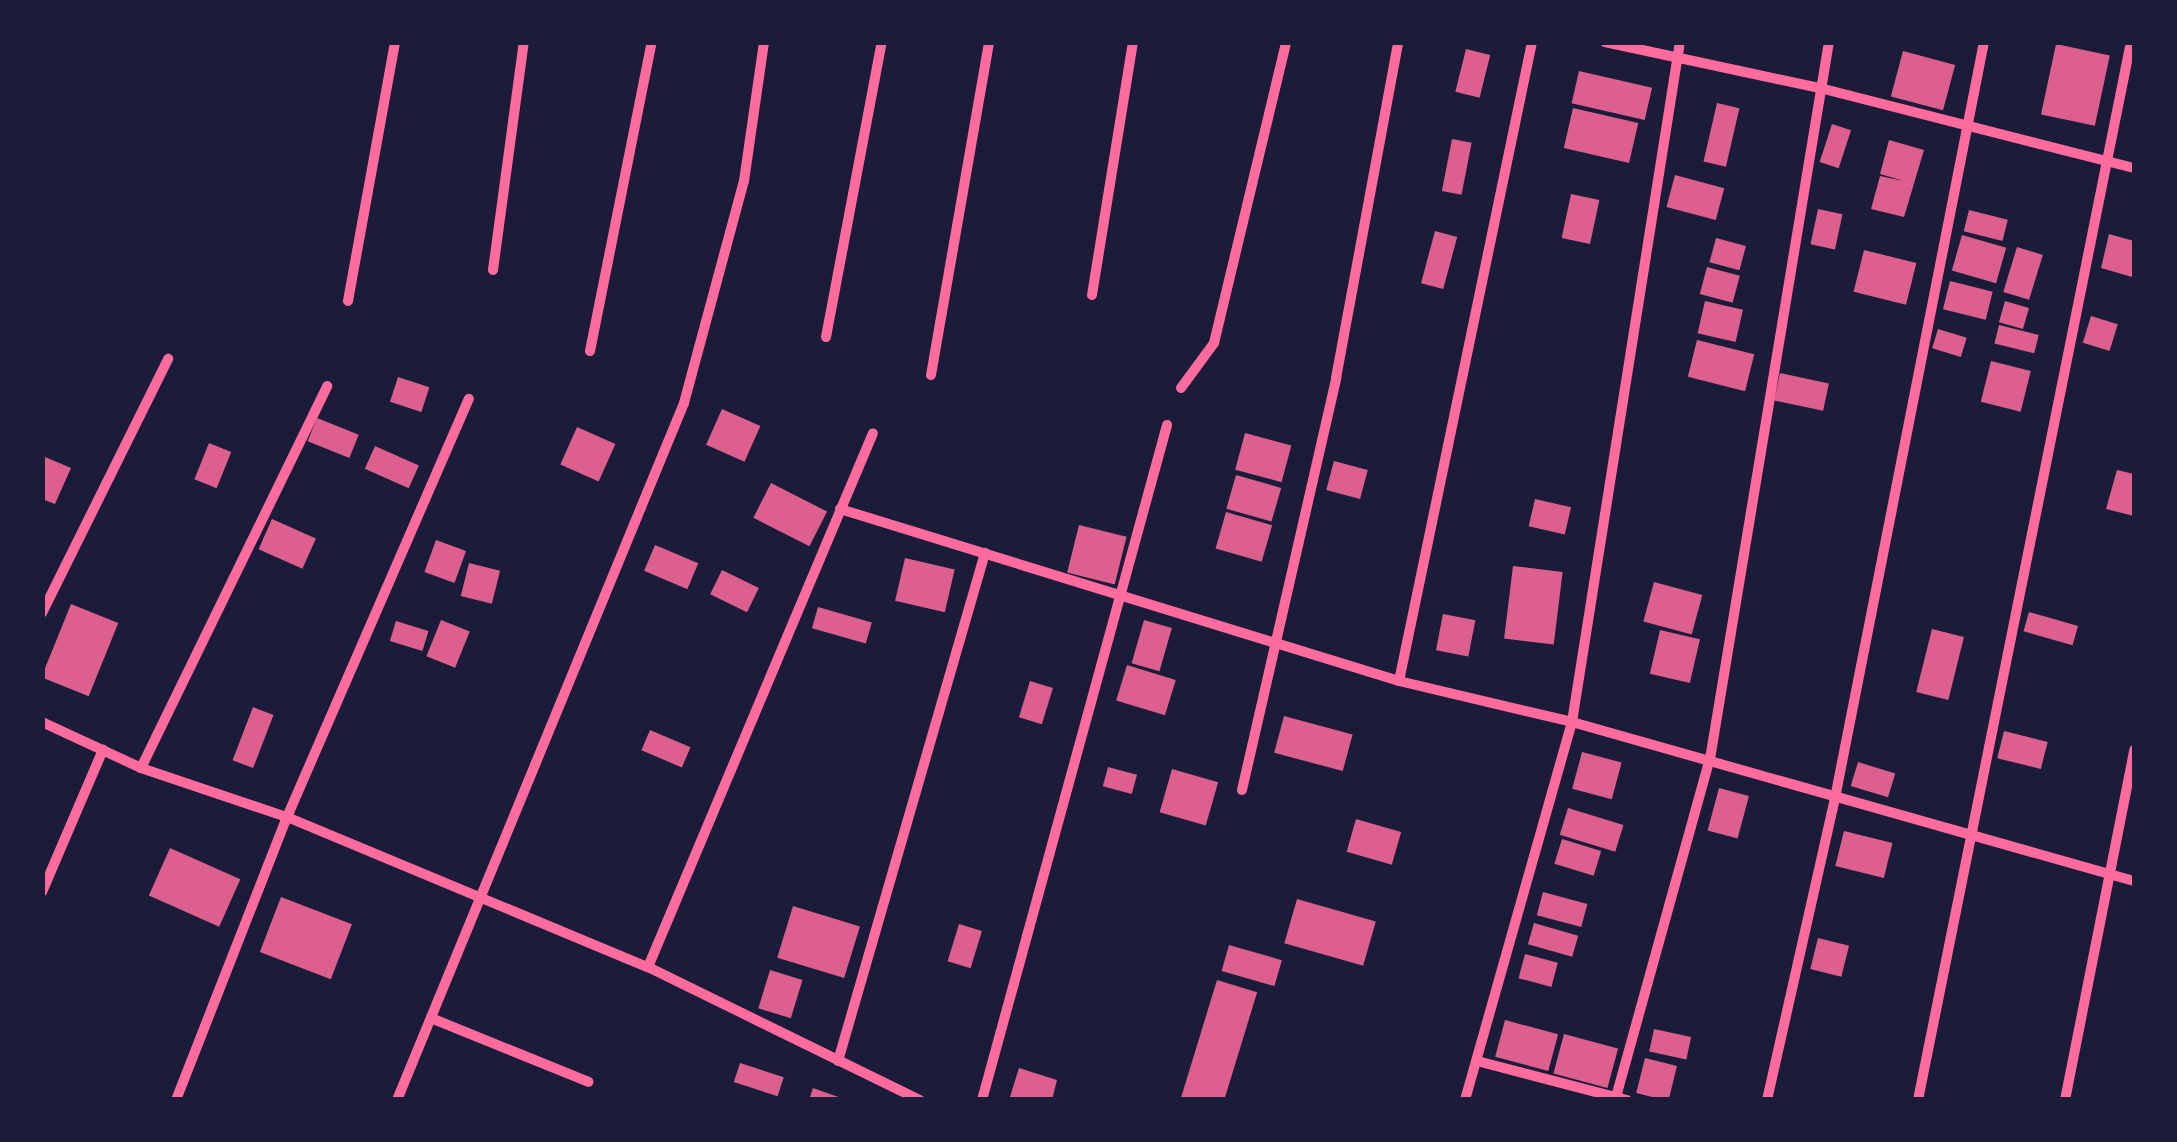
<!DOCTYPE html>
<style>
body{margin:0}
#map{position:relative;width:2177px;height:1142px;overflow:hidden;background:#1b1b3a;font-family:"Noto Serif",serif}
div>[style]{position:absolute}
.building>*{inset:0;background:#dd5f8e;transform-origin:0 0}
.minor>*{height:10px;margin:-5px;padding:0 5px;transform-origin:5px;border-radius:5px;background:#ff6b9d}
span{translate:-50% -50%;white-space:nowrap;text-align:center;line-height:1.15;-webkit-text-stroke:10px #1b1b3a;paint-order:stroke}
.frame{position:absolute;inset:0;border:45px solid #1b1b3a;pointer-events:none}
</style>
<div id="map">
<div class="building">
<div style="left:2056px;top:44px;width:55px;height:72px;rotate:12deg"></div>
<div style="left:1466px;top:49px;width:25px;height:44px;rotate:14deg"></div>
<div style="left:1903px;top:51px;width:54px;height:47px;rotate:15deg"></div>
<div style="left:1579px;top:71px;width:75px;height:33px;rotate:13deg"></div>
<div style="left:1717px;top:103px;width:23px;height:60px;rotate:13deg"></div>
<div style="left:1573px;top:108px;width:67px;height:41px;rotate:13deg"></div>
<div style="left:1832px;top:124px;width:20px;height:40px;rotate:18deg"></div>
<div style="left:1452px;top:139px;width:20px;height:53px;rotate:11deg"></div>
<div style="clip-path:polygon(1889px 140px,1924px 150px,1904px 217px,1871px 209px,1880px 176px,1904px 181px,1880px 174px)"></div>
<div style="left:1675px;top:175px;width:51px;height:33px;rotate:15deg"></div>
<div style="left:1571px;top:194px;width:29px;height:45px;rotate:12deg"></div>
<div style="left:1818px;top:209px;width:25px;height:36px;rotate:12deg"></div>
<div style="left:1969px;top:210px;width:40px;height:22px;rotate:14deg"></div>
<div style="left:1435px;top:231px;width:23px;height:54px;rotate:15deg"></div>
<div style="clip-path:polygon(2109px 234px,2134px 241px,2132px 277px,2101px 268px)"></div>
<div style="left:1962px;top:235px;width:46px;height:37px;rotate:16deg"></div>
<div style="left:1716px;top:238px;width:31px;height:25px;rotate:15deg"></div>
<div style="left:2017px;top:247px;width:27px;height:47px;rotate:17deg"></div>
<div style="left:1864px;top:250px;width:54px;height:43px;rotate:14deg"></div>
<div style="left:1707px;top:267px;width:34px;height:28px;rotate:15deg"></div>
<div style="left:1950px;top:281px;width:44px;height:29px;rotate:14deg"></div>
<div style="left:1705px;top:301px;width:39px;height:33px;rotate:13deg"></div>
<div style="left:2005px;top:301px;width:25px;height:22px;rotate:16deg"></div>
<div style="left:2091px;top:316px;width:28px;height:28px;rotate:17deg"></div>
<div style="left:1999px;top:325px;width:41px;height:19px;rotate:14deg"></div>
<div style="left:1938px;top:329px;width:30px;height:20px;rotate:17deg"></div>
<div style="left:1697px;top:340px;width:59px;height:38px;rotate:14deg"></div>
<div style="left:1991px;top:361px;width:41px;height:42px;rotate:14deg"></div>
<div style="left:1780px;top:373px;width:50px;height:28px;rotate:12deg"></div>
<div style="left:398px;top:377px;width:33px;height:26px;rotate:18deg"></div>
<div style="left:722px;top:409px;width:42px;height:39px;rotate:24deg"></div>
<div style="left:317px;top:418px;width:45px;height:25px;rotate:22deg"></div>
<div style="left:577px;top:427px;width:42px;height:41px;rotate:24deg"></div>
<div style="left:1245px;top:433px;width:48px;height:38px;rotate:15deg"></div>
<div style="left:209px;top:443px;width:24px;height:39px;rotate:22deg"></div>
<div style="left:375px;top:446px;width:48px;height:25px;rotate:24deg"></div>
<div style="clip-path:polygon(45px 457px,71px 468px,55px 504px,42px 499px)"></div>
<div style="left:1334px;top:461px;width:35px;height:30px;rotate:15deg"></div>
<div style="clip-path:polygon(2117px 470px,2134px 474px,2134px 516px,2106px 509px)"></div>
<div style="left:1236px;top:475px;width:47px;height:35px;rotate:16deg"></div>
<div style="left:771px;top:483px;width:63px;height:39px;rotate:27deg"></div>
<div style="left:1535px;top:499px;width:37px;height:28px;rotate:13deg"></div>
<div style="left:1226px;top:512px;width:48px;height:38px;rotate:16deg"></div>
<div style="left:272px;top:519px;width:48px;height:33px;rotate:24deg"></div>
<div style="left:1079px;top:525px;width:49px;height:49px;rotate:14deg"></div>
<div style="left:436px;top:540px;width:32px;height:34px;rotate:20deg"></div>
<div style="left:655px;top:545px;width:47px;height:28px;rotate:23deg"></div>
<div style="left:905px;top:558px;width:51px;height:44px;rotate:13deg"></div>
<div style="left:469px;top:563px;width:32px;height:34px;rotate:14deg"></div>
<div style="left:1513px;top:566px;width:50px;height:73px;rotate:7deg"></div>
<div style="left:722px;top:570px;width:41px;height:27px;rotate:26deg"></div>
<div style="left:1654px;top:582px;width:50px;height:41px;rotate:15deg"></div>
<div style="left:71px;top:604px;width:51px;height:79px;rotate:22deg"></div>
<div style="left:818px;top:607px;width:56px;height:22px;rotate:16deg"></div>
<div style="left:2029px;top:612px;width:51px;height:20px;rotate:16deg"></div>
<div style="left:1443px;top:614px;width:33px;height:37px;rotate:11deg"></div>
<div style="left:441px;top:620px;width:31px;height:39px;rotate:22deg"></div>
<div style="left:1144px;top:620px;width:29px;height:45px;rotate:16deg"></div>
<div style="left:396px;top:621px;width:34px;height:21px;rotate:17deg"></div>
<div style="left:1932px;top:629px;width:33px;height:65px;rotate:14deg"></div>
<div style="left:1660px;top:630px;width:41px;height:45px;rotate:13deg"></div>
<div style="left:1127px;top:665px;width:51px;height:37px;rotate:17deg"></div>
<div style="left:1030px;top:681px;width:24px;height:38px;rotate:17deg"></div>
<div style="left:253px;top:707px;width:22px;height:57px;rotate:21deg"></div>
<div style="left:1284px;top:716px;width:71px;height:38px;rotate:15deg"></div>
<div style="left:650px;top:730px;width:44px;height:22px;rotate:23deg"></div>
<div style="left:2004px;top:731px;width:45px;height:28px;rotate:14deg"></div>
<div style="left:1582px;top:752px;width:41px;height:38px;rotate:15deg"></div>
<div style="left:1858px;top:762px;width:39px;height:25px;rotate:17deg"></div>
<div style="left:1108px;top:767px;width:30px;height:20px;rotate:15deg"></div>
<div style="left:1172px;top:769px;width:48px;height:45px;rotate:16deg"></div>
<div style="left:1719px;top:788px;width:31px;height:44px;rotate:15deg"></div>
<div style="left:1568px;top:808px;width:58px;height:28px;rotate:17deg"></div>
<div style="left:1356px;top:819px;width:47px;height:34px;rotate:16deg"></div>
<div style="left:1844px;top:831px;width:50px;height:36px;rotate:14deg"></div>
<div style="left:1562px;top:839px;width:41px;height:26px;rotate:17deg"></div>
<div style="left:170px;top:848px;width:77px;height:52px;rotate:24deg"></div>
<div style="left:1543px;top:892px;width:46px;height:24px;rotate:15deg"></div>
<div style="left:281px;top:897px;width:76px;height:59px;rotate:21deg"></div>
<div style="left:1297px;top:899px;width:82px;height:46px;rotate:16deg"></div>
<div style="left:793px;top:906px;width:70px;height:54px;rotate:17deg"></div>
<div style="left:1534px;top:923px;width:46px;height:22px;rotate:16deg"></div>
<div style="left:959px;top:924px;width:24px;height:39px;rotate:17deg"></div>
<div style="left:1818px;top:938px;width:32px;height:32px;rotate:14deg"></div>
<div style="left:1229px;top:945px;width:55px;height:27px;rotate:16deg"></div>
<div style="left:1525px;top:954px;width:34px;height:25px;rotate:15deg"></div>
<div style="left:770px;top:970px;width:34px;height:40px;rotate:17deg"></div>
<div style="left:1217px;top:980px;width:42px;height:125px;rotate:17deg"></div>
<div style="left:1505px;top:1020px;width:55px;height:38px;rotate:15deg"></div>
<div style="left:1654px;top:1029px;width:38px;height:23px;rotate:12deg"></div>
<div style="left:1564px;top:1034px;width:56px;height:41px;rotate:15deg"></div>
<div style="left:1645px;top:1058px;width:33px;height:36px;rotate:14deg"></div>
<div style="left:740px;top:1063px;width:46px;height:20px;rotate:18deg"></div>
<div style="clip-path:polygon(1019px 1068px,1057px 1080px,1052px 1100px,1009px 1100px)"></div>
<div style="clip-path:polygon(813px 1088px,844px 1099px,844px 1100px,809px 1100px)"></div>
</div>
<div class="minor">
<div style="left:1605px;top:42px;width:220px;rotate:12.1deg"></div>
<div style="left:1820px;top:88px;width:324px;rotate:14.3deg"></div>
<div style="left:493px;top:270px;width:230px;rotate:-82.3deg"></div>
<div style="left:1092px;top:295px;width:256px;rotate:-80.8deg"></div>
<div style="left:348px;top:301px;width:263px;rotate:-79.7deg"></div>
<div style="left:826px;top:337px;width:300px;rotate:-79.3deg"></div>
<div style="left:590px;top:351px;width:315px;rotate:-78.7deg"></div>
<div style="left:931px;top:375px;width:338px;rotate:-80.1deg"></div>
<div style="left:1181px;top:388px;width:56px;rotate:-53.7deg"></div>
<div style="left:1214px;top:343px;width:309px;rotate:-76.5deg"></div>
<div style="left:840px;top:509px;width:585px;rotate:17.1deg"></div>
<div style="left:1399px;top:681px;width:178px;rotate:13.3deg"></div>
<div style="left:1572px;top:722px;width:584px;rotate:15.8deg"></div>
<div style="left:42px;top:613px;width:284px;rotate:-63.6deg"></div>
<div style="left:1399px;top:681px;width:653px;rotate:-78.24deg"></div>
<div style="left:42px;top:722px;width:109px;rotate:24.9deg"></div>
<div style="left:141px;top:768px;width:154px;rotate:18.6deg"></div>
<div style="left:287px;top:817px;width:391px;rotate:22.6deg"></div>
<div style="left:648px;top:967px;width:303px;rotate:26.1deg"></div>
<div style="left:141px;top:768px;width:425px;rotate:-64deg"></div>
<div style="left:1242px;top:790px;width:423px;rotate:-77.1deg"></div>
<div style="left:1336px;top:378px;width:342px;rotate:-79.5deg"></div>
<div style="left:42px;top:892px;width:155px;rotate:-66.8deg"></div>
<div style="left:648px;top:967px;width:579px;rotate:-67.15deg"></div>
<div style="left:431px;top:1018px;width:170px;rotate:22.1deg"></div>
<div style="left:838px;top:1061px;width:529px;rotate:-73.86deg"></div>
<div style="left:1477px;top:1061px;width:155px;rotate:14.6deg"></div>
<div style="left:1616px;top:1097px;width:351px;rotate:-74.5deg"></div>
<div style="left:1710px;top:759px;width:727px;rotate:-80.58deg"></div>
<div style="left:176px;top:1100px;width:304px;rotate:-68.6deg"></div>
<div style="left:287px;top:817px;width:456px;rotate:-66.5deg"></div>
<div style="left:397px;top:1100px;width:754px;rotate:-67.62deg"></div>
<div style="left:684px;top:403px;width:230px;rotate:-74.9deg"></div>
<div style="left:744px;top:181px;width:140px;rotate:-81.8deg"></div>
<div style="left:982px;top:1100px;width:700px;rotate:-74.67deg"></div>
<div style="left:1465px;top:1100px;width:393px;rotate:-74.2deg"></div>
<div style="left:1572px;top:722px;width:689px;rotate:-80.98deg"></div>
<div style="left:1767px;top:1100px;width:310px;rotate:-77.3deg"></div>
<div style="left:1835px;top:798px;width:771px;rotate:-78.85deg"></div>
<div style="left:1918px;top:1100px;width:1079px;rotate:-78.62deg"></div>
<div style="left:2065px;top:1100px;width:357px;rotate:-78.8deg"></div>
</div>
<div class="frame"></div>
</div>
